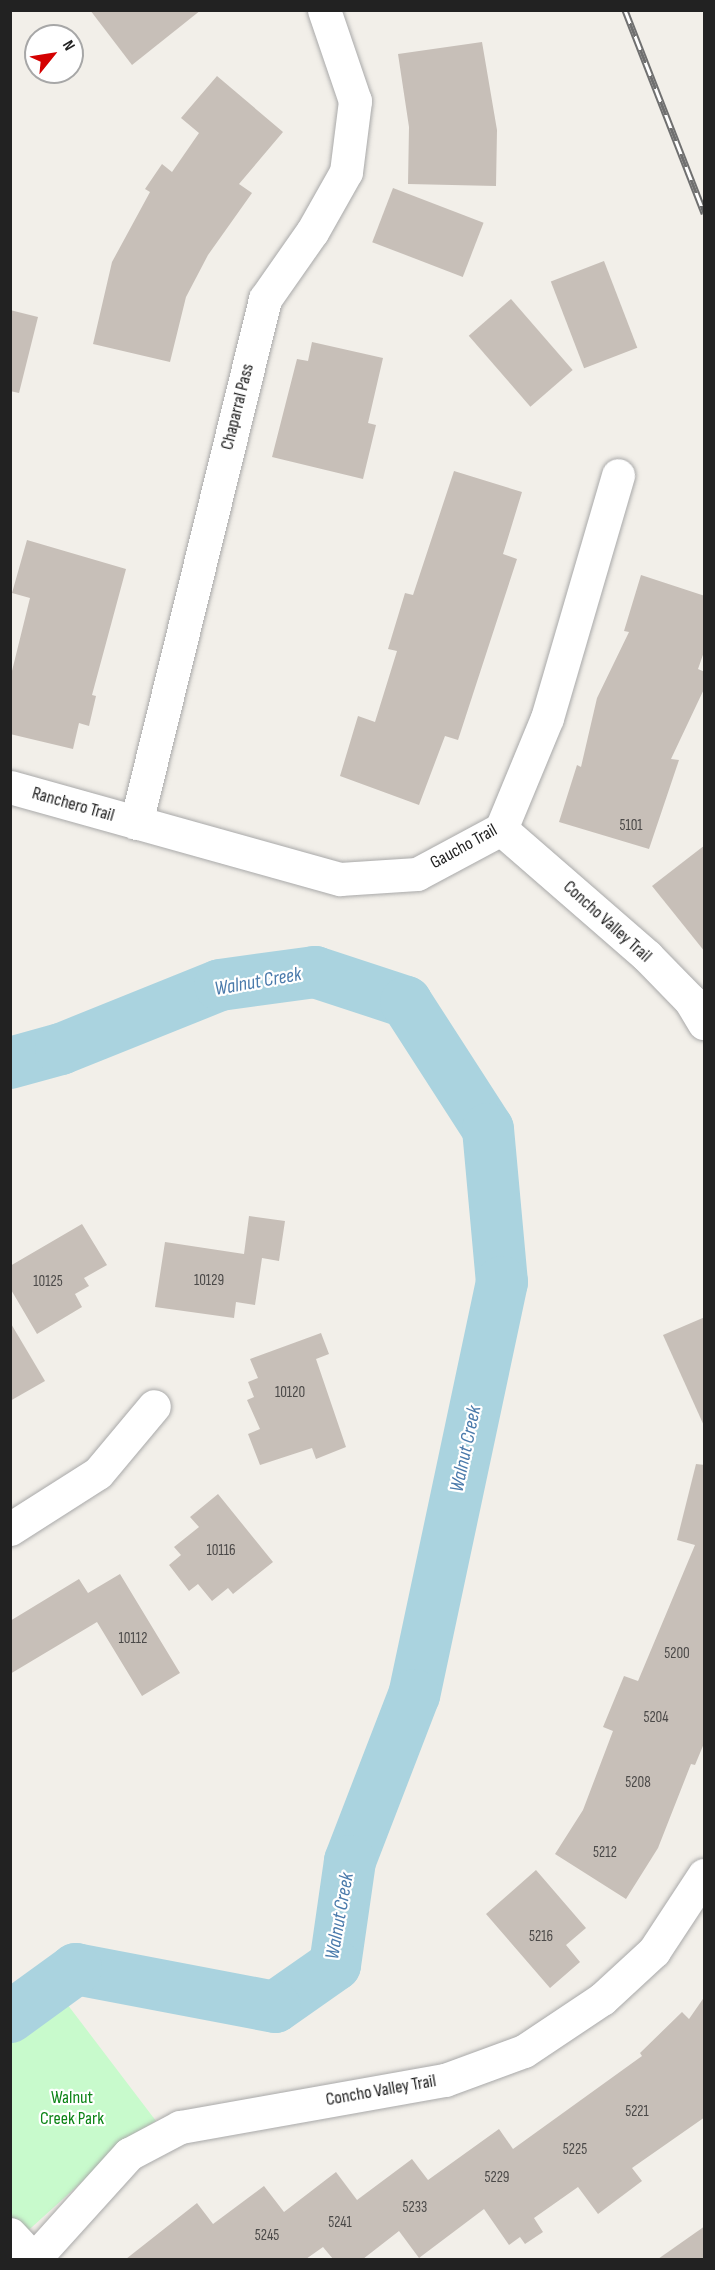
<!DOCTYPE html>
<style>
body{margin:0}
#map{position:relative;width:715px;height:2270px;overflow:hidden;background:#f2efe9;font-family:"Sofia Sans Condensed",sans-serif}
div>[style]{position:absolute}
.park>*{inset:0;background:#c8facc}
.river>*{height:52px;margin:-26px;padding:0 26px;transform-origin:26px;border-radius:26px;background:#aad3df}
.building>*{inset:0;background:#c7bfb8;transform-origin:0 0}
.roads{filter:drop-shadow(0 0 2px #a9a9a9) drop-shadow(0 0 2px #a9a9a9)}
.street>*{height:33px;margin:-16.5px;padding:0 16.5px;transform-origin:16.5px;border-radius:16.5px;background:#fff}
.rail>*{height:7px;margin-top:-3.5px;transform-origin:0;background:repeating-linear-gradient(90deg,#fff 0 14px,#707070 0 28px);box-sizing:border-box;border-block:2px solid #707070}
span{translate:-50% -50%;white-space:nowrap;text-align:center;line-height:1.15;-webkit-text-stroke:4.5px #fff;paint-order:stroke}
.number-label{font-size:15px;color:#4b4948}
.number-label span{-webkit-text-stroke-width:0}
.street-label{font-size:18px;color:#222}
.park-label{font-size:18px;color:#0c8416}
.water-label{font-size:20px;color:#4a7aab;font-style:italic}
.frame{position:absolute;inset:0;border:12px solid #222;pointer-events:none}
.north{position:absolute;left:24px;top:24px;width:60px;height:60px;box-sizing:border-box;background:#fff;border:2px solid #a7a7a7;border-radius:50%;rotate:60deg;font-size:16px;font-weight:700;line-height:24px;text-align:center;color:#222}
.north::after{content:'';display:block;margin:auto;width:21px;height:27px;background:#d40000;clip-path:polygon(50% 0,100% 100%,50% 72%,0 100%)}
</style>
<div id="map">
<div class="park">
<div style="clip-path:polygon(61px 1996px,156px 2121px,137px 2132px,11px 2246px,11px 2032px)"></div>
</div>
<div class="river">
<div style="left:10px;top:1063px;width:53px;rotate:-15.4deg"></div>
<div style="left:61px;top:1049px;width:171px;rotate:-21.9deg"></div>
<div style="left:220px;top:985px;width:96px;rotate:-7.8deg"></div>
<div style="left:315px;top:972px;width:96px;rotate:18.2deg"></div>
<div style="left:406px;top:1002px;width:151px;rotate:57.2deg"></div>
<div style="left:488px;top:1129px;width:154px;rotate:84.8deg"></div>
<div style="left:502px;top:1282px;width:422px;rotate:102deg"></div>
<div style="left:414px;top:1695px;width:178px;rotate:111.1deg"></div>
<div style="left:350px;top:1861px;width:105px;rotate:98.2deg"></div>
<div style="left:335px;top:1965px;width:73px;rotate:145deg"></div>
<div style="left:275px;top:2007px;width:203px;rotate:-169.2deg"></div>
<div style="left:76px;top:1969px;width:82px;rotate:144deg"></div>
</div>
<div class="building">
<div style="clip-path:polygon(90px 10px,201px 10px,132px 65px)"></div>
<div style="clip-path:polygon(482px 42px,497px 130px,496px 186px,408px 184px,409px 127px,398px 54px)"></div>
<div style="clip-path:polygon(217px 76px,283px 132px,239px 184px,252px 193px,208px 255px,186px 297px,170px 362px,93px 344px,112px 262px,150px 192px,145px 189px,162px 164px,172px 172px,199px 133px,181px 118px)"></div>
<div style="left:393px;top:188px;width:97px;height:58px;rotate:21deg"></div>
<div style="left:604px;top:261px;width:93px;height:57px;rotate:69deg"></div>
<div style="left:511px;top:299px;width:94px;height:56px;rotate:49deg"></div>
<div style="clip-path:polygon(10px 310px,38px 317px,19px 393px,10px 391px)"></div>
<div style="clip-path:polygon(312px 342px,383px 358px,368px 423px,376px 425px,363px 479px,272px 457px,297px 359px,308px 361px)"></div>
<div style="clip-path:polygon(454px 471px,522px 492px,503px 554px,517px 559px,458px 740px,445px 736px,419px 805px,340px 776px,358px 716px,375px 722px,397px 651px,388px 649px,405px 593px,413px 595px)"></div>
<div style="clip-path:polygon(27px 540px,126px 569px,92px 695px,96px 696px,89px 726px,79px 723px,73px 749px,10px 734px,10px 679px,30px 598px,12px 593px)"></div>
<div style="clip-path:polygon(641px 575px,705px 596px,705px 649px,698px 669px,705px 672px,705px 687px,671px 759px,679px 760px,649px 849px,559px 822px,577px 765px,581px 767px,597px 698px,629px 632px,624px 631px)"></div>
<div style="clip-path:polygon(705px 845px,705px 952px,652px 886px)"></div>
<div style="clip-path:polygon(249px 1216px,285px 1221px,279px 1261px,262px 1258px,255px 1305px,236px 1302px,234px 1318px,155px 1307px,165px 1242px,244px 1254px)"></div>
<div style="clip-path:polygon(82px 1224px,107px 1265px,84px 1278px,89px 1286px,75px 1294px,82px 1307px,37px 1334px,10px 1288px,10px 1266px)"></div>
<div style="clip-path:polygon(705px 1317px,705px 1428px,663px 1335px)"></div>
<div style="clip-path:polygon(10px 1322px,45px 1381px,10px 1401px)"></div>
<div style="clip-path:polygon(321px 1333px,329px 1354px,316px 1359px,346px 1447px,316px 1459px,312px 1448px,260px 1465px,248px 1434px,260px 1429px,247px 1400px,254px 1397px,248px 1382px,258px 1378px,250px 1359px)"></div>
<div style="clip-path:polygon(696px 1464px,705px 1465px,705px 1741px,695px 1765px,691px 1764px,658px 1848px,626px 1899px,555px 1854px,583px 1810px,613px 1731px,603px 1727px,624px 1676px,638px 1681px,695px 1545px,677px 1540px)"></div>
<div style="clip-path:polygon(218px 1494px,273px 1562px,233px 1594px,228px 1588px,212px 1601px,198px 1584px,189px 1591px,169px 1565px,181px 1555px,174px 1547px,199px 1527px,190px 1517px)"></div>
<div style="clip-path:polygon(120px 1574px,180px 1673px,142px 1696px,97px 1622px,10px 1674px,10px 1621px,79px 1579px,88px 1593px)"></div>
<div style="clip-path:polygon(536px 1870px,586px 1928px,566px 1945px,580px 1962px,550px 1988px,486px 1914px)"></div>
<div style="clip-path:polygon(705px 1996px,705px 2117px,632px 2168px,642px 2181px,598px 2214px,578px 2187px,534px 2218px,543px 2232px,525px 2244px,520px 2237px,509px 2245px,484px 2209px,419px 2258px,399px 2231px,363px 2259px,333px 2259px,323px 2247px,306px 2259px,126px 2259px,197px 2203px,213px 2224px,264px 2186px,284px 2212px,336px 2172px,357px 2200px,412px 2159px,428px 2180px,499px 2129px,513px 2149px,642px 2056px,640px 2053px,682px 2012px,689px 2019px)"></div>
<div style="clip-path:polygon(705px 2226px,705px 2259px,658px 2259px)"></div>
</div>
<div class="roads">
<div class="street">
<div style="left:10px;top:787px;width:343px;rotate:15.6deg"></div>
<div style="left:340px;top:879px;width:77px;rotate:-3.7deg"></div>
<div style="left:417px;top:874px;width:95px;rotate:-28.2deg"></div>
<div style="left:501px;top:829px;width:120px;rotate:-67.5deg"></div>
<div style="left:547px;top:718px;width:253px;rotate:-73.7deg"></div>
<div style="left:136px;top:823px;width:540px;rotate:-76.17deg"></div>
<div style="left:265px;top:299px;width:82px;rotate:-55deg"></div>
<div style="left:312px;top:232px;width:69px;rotate:-60.5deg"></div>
<div style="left:346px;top:172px;width:72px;rotate:-82.8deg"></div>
<div style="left:355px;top:101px;width:96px;rotate:-108.8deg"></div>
<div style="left:501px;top:829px;width:194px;rotate:41deg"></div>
<div style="left:647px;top:956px;width:62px;rotate:45.7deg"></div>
<div style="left:690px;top:1000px;width:27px;rotate:59deg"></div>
<div style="left:10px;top:1529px;width:104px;rotate:-32.5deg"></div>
<div style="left:98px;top:1473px;width:87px;rotate:-50.1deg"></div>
<div style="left:10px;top:2234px;width:35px;rotate:47deg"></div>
<div style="left:34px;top:2259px;width:142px;rotate:-47.9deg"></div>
<div style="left:129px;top:2154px;width:58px;rotate:-27.9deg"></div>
<div style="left:180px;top:2127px;width:269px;rotate:-10.1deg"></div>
<div style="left:445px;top:2080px;width:84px;rotate:-20.2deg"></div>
<div style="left:524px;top:2051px;width:94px;rotate:-33.7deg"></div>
<div style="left:602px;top:1999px;width:71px;rotate:-42.7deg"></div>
<div style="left:654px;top:1951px;width:91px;rotate:-56.7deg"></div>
</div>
</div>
<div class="rail">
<div style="left:625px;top:10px;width:218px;rotate:68.7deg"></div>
</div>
<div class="number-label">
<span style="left:631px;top:826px">5101</span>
<span style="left:209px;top:1281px">10129</span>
<span style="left:48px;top:1282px">10125</span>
<span style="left:290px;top:1393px">10120</span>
<span style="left:221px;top:1551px">10116</span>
<span style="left:133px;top:1639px">10112</span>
<span style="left:677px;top:1654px">5200</span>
<span style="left:656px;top:1718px">5204</span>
<span style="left:638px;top:1783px">5208</span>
<span style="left:605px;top:1853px">5212</span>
<span style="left:541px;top:1937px">5216</span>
<span style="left:637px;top:2112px">5221</span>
<span style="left:575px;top:2150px">5225</span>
<span style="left:497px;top:2178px">5229</span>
<span style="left:415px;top:2208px">5233</span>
<span style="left:340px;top:2223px">5241</span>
<span style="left:267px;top:2236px">5245</span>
</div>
<div class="street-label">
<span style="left:238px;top:407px;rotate:-76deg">Chaparral Pass</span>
<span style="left:73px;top:805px;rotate:16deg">Ranchero Trail</span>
<span style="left:464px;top:847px;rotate:-29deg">Gaucho Trail</span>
<span style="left:607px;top:922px;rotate:42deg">Concho Valley Trail</span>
<span style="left:381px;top:2091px;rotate:-10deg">Concho Valley Trail</span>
</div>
<div class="park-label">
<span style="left:72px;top:2109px">Walnut<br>Creek Park</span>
</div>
<div class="water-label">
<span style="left:258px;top:982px;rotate:-10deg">Walnut Creek</span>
<span style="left:466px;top:1449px;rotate:-78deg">Walnut Creek</span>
<span style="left:340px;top:1916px;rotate:-80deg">Walnut Creek</span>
</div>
<div class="frame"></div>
<div class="north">N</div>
</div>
